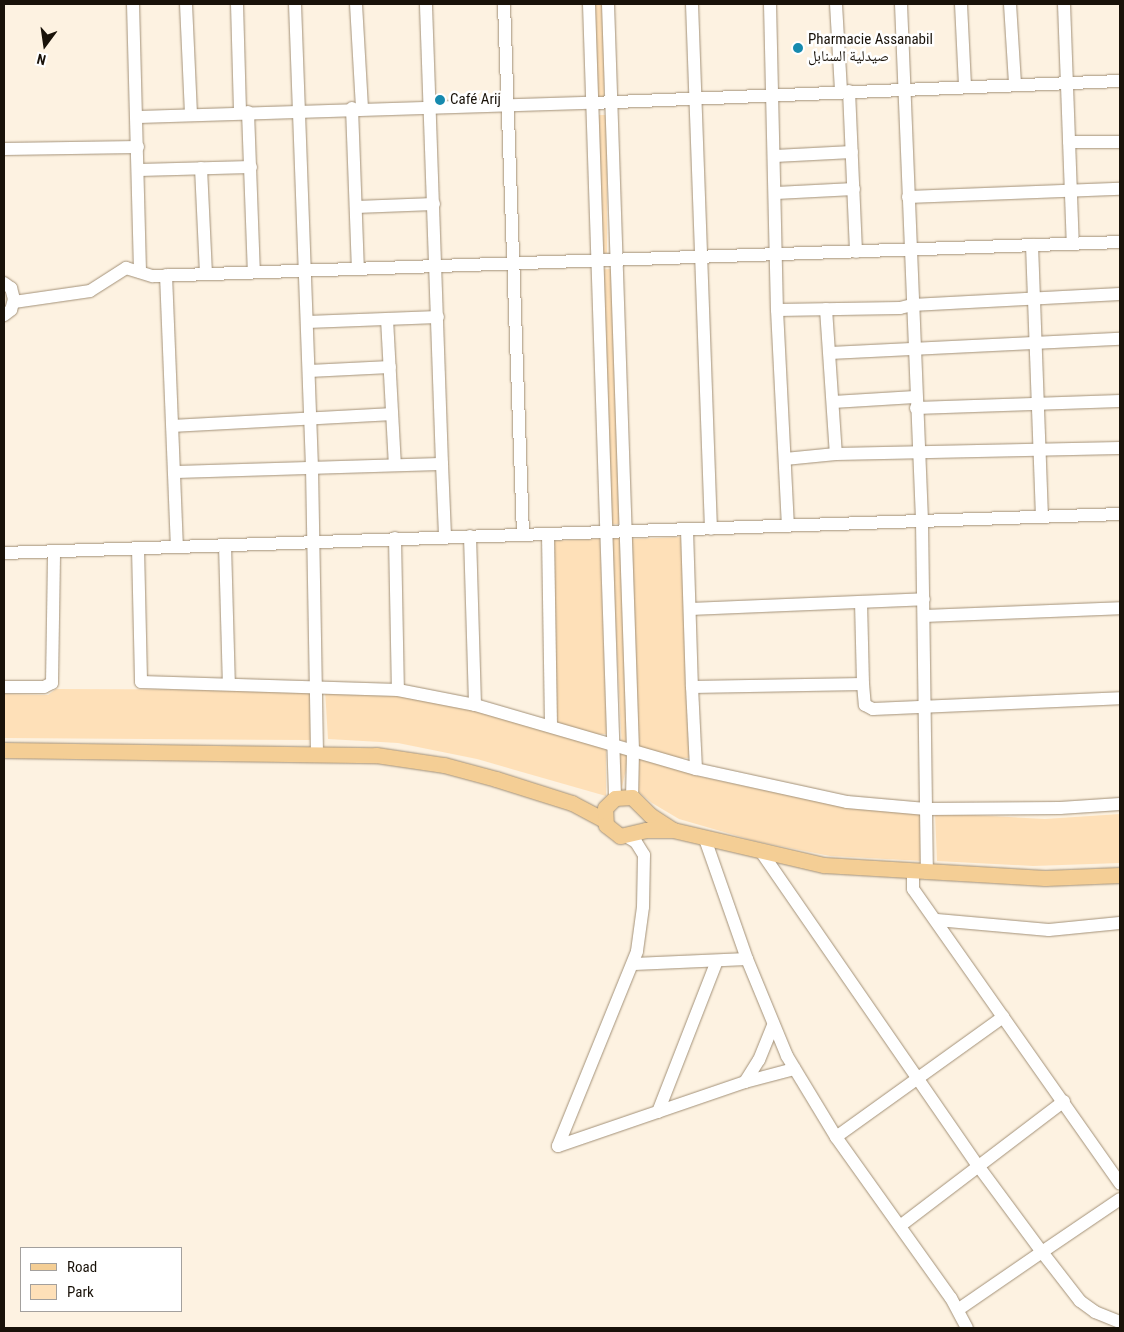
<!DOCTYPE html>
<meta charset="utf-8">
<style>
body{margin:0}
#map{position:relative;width:1124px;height:1332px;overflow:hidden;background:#fdf2e1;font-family:"Roboto Condensed","Noto Naskh Arabic",sans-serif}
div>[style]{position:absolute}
.green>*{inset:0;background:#fee0b8;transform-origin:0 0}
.roads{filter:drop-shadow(0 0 1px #a39178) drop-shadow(0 0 1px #a39178)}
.minor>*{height:12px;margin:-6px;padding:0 6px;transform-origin:6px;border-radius:6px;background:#fff}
.major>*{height:15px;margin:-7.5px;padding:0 7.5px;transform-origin:7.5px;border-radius:7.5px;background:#f4ce95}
.dots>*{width:14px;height:14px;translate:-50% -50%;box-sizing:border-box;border:2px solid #fff;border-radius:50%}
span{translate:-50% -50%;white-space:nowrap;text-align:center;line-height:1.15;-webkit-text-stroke:5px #fff;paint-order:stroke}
.poi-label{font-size:15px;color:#191209}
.left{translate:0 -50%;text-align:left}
.frame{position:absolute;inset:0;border:5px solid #191209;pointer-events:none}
.legend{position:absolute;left:20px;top:1247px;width:162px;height:65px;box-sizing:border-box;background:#fff;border:1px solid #a3a09d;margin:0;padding:6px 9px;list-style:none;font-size:15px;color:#191209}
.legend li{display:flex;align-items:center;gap:10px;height:25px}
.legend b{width:25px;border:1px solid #a3a09d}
.north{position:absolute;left:20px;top:20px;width:50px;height:50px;-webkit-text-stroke:4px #fff;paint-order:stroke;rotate:194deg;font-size:14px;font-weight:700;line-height:20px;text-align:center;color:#191209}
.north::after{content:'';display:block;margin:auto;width:18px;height:22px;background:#191209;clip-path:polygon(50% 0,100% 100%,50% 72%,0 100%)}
</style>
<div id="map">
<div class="green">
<div style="left:592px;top:4px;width:12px;height:95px"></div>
<div style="left:598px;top:115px;width:9px;height:138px"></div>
<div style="left:613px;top:269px;width:255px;height:10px;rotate:88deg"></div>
<div style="left:684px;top:537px;width:221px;height:54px;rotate:88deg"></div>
<div style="left:622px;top:538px;width:203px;height:11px;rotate:87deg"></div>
<div style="left:600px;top:539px;width:195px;height:49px;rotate:88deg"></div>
<div style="clip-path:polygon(56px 689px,312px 690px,311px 740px,4px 738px,4px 694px,48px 695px)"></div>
<div style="clip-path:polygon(325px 690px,390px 694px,475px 709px,606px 747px,606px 796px,477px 759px,398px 743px,328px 739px)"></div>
<div style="left:621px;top:751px;width:9px;height:39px;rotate:13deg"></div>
<div style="clip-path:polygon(639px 759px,702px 777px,848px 808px,922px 812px,923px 861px,830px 856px,755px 841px,679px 819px,652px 803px,639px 792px)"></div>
<div style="clip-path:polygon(935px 813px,1045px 819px,1120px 814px,1120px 863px,1033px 866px,937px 861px)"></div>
</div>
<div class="roads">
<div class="minor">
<div style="left:133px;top:4px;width:268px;rotate:88.5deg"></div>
<div style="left:186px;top:4px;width:109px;rotate:87.4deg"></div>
<div style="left:237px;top:4px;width:107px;rotate:88.4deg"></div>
<div style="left:295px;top:4px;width:463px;rotate:87.9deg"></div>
<div style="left:312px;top:467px;width:287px;rotate:89deg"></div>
<div style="left:356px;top:4px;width:104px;rotate:86.7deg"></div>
<div style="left:504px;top:4px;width:531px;rotate:87.95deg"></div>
<div style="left:589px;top:4px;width:794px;rotate:88.12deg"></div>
<div style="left:608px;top:4px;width:747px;rotate:88.08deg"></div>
<div style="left:633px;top:751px;width:46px;rotate:91.2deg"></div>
<div style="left:692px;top:4px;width:525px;rotate:87.93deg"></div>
<div style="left:770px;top:4px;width:306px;rotate:88.7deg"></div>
<div style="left:777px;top:310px;width:216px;rotate:87.1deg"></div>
<div style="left:836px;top:4px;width:88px;rotate:86.7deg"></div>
<div style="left:901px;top:4px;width:517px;rotate:87.67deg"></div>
<div style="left:922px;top:521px;width:352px;rotate:89.2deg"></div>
<div style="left:961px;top:4px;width:82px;rotate:87.2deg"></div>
<div style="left:1010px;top:4px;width:80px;rotate:86.4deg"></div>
<div style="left:1064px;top:4px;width:240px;rotate:87.9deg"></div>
<div style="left:849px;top:91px;width:161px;rotate:87.5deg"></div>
<div style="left:352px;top:108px;width:161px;rotate:87.9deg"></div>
<div style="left:248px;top:112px;width:160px;rotate:87.9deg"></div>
<div style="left:137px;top:117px;width:455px;rotate:-1.8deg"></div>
<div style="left:592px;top:103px;width:528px;rotate:-2.39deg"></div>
<div style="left:1069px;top:142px;width:51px"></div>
<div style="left:4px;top:149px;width:134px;rotate:-0.9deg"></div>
<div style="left:775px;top:156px;width:77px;rotate:-3deg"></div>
<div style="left:201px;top:168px;width:105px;rotate:87.3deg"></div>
<div style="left:139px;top:170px;width:112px;rotate:-1.5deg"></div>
<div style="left:776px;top:193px;width:78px;rotate:-2.9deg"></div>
<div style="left:908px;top:197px;width:212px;rotate:-2.2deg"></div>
<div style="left:356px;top:207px;width:78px;rotate:-2.2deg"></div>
<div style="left:1032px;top:245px;width:272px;rotate:87.9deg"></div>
<div style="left:166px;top:275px;width:272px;rotate:87.7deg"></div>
<div style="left:4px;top:283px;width:9px;rotate:36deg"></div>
<div style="left:11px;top:288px;width:11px;rotate:75deg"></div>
<div style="left:14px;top:299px;width:11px;rotate:105deg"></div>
<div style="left:11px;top:310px;width:9px;rotate:144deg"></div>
<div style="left:14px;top:302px;width:77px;rotate:-8.2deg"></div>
<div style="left:90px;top:291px;width:43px;rotate:-32.6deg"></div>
<div style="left:126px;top:268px;width:28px;rotate:17deg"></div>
<div style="left:153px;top:276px;width:968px;rotate:-2.01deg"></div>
<div style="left:826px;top:309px;width:145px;rotate:86.1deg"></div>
<div style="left:777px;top:310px;width:123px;rotate:-0.9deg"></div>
<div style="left:900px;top:308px;width:12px;rotate:-14deg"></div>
<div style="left:912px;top:305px;width:208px;rotate:-3deg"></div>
<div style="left:387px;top:319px;width:146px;rotate:86.9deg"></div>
<div style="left:307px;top:322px;width:131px;rotate:-2.2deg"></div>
<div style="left:830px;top:353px;width:290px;rotate:-2.8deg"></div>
<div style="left:309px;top:371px;width:81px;rotate:-2.8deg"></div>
<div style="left:833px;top:402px;width:82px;rotate:-3.5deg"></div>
<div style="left:916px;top:408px;width:204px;rotate:-2deg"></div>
<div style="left:173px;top:426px;width:219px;rotate:-3.1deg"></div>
<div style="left:785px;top:459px;width:51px;rotate:-5.6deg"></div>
<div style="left:836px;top:454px;width:284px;rotate:-1.2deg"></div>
<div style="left:442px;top:464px;width:73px;rotate:87.6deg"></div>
<div style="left:174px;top:472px;width:268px;rotate:-1.7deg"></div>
<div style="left:442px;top:464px;width:460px;rotate:-92deg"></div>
<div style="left:687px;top:530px;width:157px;rotate:88.2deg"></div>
<div style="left:692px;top:687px;width:171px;rotate:-1deg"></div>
<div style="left:863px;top:684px;width:21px;rotate:85deg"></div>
<div style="left:865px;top:705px;width:9px;rotate:27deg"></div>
<div style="left:873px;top:709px;width:247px;rotate:-2.5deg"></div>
<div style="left:548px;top:535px;width:190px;rotate:89.1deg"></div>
<div style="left:470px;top:536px;width:169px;rotate:88.3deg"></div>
<div style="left:395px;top:538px;width:152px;rotate:88.9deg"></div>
<div style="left:225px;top:545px;width:139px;rotate:88.4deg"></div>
<div style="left:138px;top:548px;width:134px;rotate:88.7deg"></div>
<div style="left:141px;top:682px;width:257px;rotate:1.8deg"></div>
<div style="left:398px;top:690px;width:78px;rotate:11deg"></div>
<div style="left:475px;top:705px;width:230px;rotate:16.2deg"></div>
<div style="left:696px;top:769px;width:155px;rotate:12.3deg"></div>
<div style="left:847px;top:802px;width:79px;rotate:5.1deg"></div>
<div style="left:926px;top:809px;width:134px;rotate:-0.4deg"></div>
<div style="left:1060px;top:808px;width:60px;rotate:-3.8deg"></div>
<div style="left:4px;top:553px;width:1117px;rotate:-2deg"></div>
<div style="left:861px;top:602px;width:82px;rotate:88.6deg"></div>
<div style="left:690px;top:609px;width:234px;rotate:-2.4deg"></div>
<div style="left:924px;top:616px;width:196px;rotate:-2.3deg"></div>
<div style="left:4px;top:687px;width:40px"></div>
<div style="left:44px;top:687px;width:9px;rotate:-27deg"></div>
<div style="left:52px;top:683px;width:131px;rotate:-89.1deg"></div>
<div style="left:692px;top:687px;width:82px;rotate:87.2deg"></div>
<div style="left:705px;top:839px;width:127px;rotate:70.7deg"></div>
<div style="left:747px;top:959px;width:105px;rotate:67.6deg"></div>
<div style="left:787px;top:1056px;width:95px;rotate:58.8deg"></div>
<div style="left:836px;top:1137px;width:198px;rotate:54.5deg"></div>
<div style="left:951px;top:1298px;width:34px;rotate:62deg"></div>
<div style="left:762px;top:853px;width:382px;rotate:55.4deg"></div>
<div style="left:979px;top:1167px;width:106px;rotate:53.5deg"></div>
<div style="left:1042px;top:1252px;width:94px;rotate:-34.2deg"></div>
<div style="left:913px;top:872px;width:17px;rotate:90deg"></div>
<div style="left:913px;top:889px;width:360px;rotate:54.9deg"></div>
<div style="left:937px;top:920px;width:112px;rotate:5.1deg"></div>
<div style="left:1049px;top:930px;width:71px;rotate:-5.6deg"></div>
<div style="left:634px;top:964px;width:113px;rotate:-2.5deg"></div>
<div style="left:745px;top:1082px;width:26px;rotate:-58deg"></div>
<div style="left:759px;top:1060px;width:37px;rotate:-68deg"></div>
<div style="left:658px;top:1112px;width:162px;rotate:-68.7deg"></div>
<div style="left:836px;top:1137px;width:206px;rotate:-35.7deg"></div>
<div style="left:558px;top:1146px;width:210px;rotate:-67.9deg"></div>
<div style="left:637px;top:951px;width:44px;rotate:-82.2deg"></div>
<div style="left:643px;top:907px;width:52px;rotate:-88.9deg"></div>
<div style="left:644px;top:855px;width:15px;rotate:-122deg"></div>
<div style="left:636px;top:842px;width:12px;rotate:-149deg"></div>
<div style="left:558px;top:1146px;width:198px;rotate:-18.9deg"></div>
<div style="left:745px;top:1082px;width:51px;rotate:-14.9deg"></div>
<div style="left:900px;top:1226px;width:206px;rotate:-37.3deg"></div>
<div style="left:959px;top:1309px;width:101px;rotate:-34.5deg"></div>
<div style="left:1042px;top:1252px;width:62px;rotate:52.2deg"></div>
<div style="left:1080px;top:1301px;width:19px;rotate:36deg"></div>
<div style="left:1095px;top:1312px;width:27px;rotate:22deg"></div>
</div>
<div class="major">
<div style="left:4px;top:750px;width:372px;rotate:0.8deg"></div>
<div style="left:376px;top:755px;width:69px;rotate:8.4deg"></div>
<div style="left:444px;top:765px;width:54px;rotate:15.1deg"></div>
<div style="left:496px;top:779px;width:80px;rotate:17.5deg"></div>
<div style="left:572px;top:803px;width:36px;rotate:28deg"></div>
<div style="left:673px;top:830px;width:27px;rotate:-147deg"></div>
<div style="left:650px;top:815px;width:25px;rotate:-135deg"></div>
<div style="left:632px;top:797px;width:17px;rotate:177deg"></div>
<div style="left:615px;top:798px;width:14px;rotate:135deg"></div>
<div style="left:605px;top:808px;width:17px;rotate:87deg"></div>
<div style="left:606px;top:825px;width:18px;rotate:38deg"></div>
<div style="left:620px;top:836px;width:27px;rotate:-13deg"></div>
<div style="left:646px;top:830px;width:27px"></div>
<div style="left:673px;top:830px;width:155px;rotate:13.1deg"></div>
<div style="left:824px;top:865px;width:221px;rotate:3.4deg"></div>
<div style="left:1045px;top:878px;width:75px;rotate:-2.3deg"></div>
</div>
</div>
<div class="dots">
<div style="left:798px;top:48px;background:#168aae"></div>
<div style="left:440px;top:100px;background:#168aae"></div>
</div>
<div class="poi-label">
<span class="left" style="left:808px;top:48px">Pharmacie Assanabil<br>صيدلية السنابل</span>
<span class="left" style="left:450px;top:100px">Café Arij</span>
</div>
<div class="frame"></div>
<ul class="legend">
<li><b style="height:6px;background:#f4ce95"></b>Road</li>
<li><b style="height:14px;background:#fee0b8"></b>Park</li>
</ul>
<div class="north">N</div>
</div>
